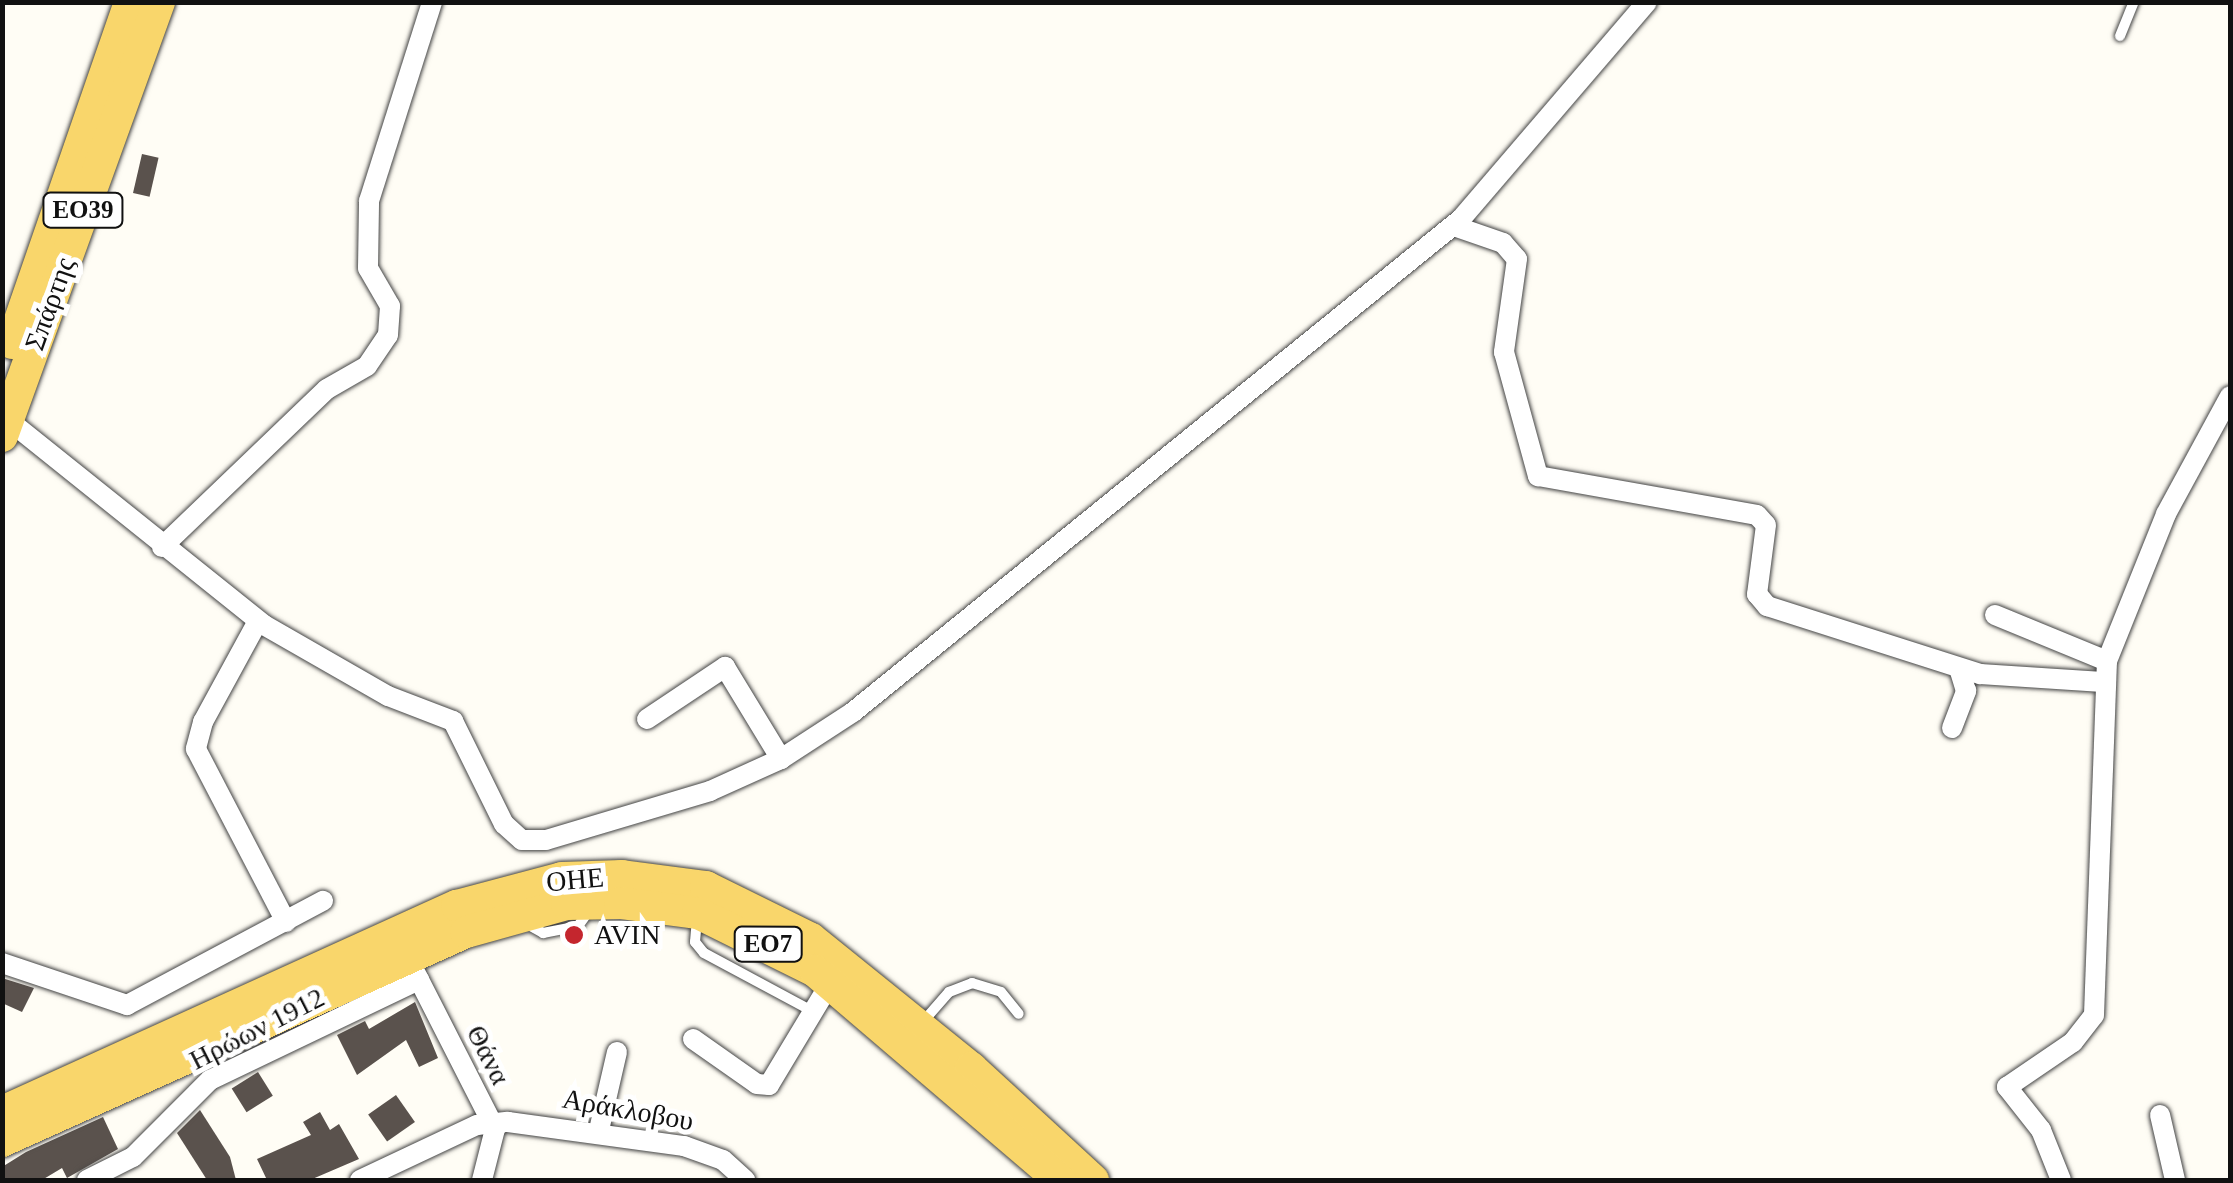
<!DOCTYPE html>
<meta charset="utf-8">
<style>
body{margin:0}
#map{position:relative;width:2233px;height:1183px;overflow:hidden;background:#fffdf5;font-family:Georgia,serif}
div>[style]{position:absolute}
.building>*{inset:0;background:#5a524d;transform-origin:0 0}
.roads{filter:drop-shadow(0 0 2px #444) drop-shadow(0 0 2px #444)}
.service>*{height:10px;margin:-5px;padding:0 5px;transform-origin:5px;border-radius:5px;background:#fff}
.minor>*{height:20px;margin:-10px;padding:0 10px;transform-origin:10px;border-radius:10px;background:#fff}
.primary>*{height:32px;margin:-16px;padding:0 16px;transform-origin:16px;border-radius:16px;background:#f9d66b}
.dots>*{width:28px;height:28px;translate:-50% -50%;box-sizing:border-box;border:5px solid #fff;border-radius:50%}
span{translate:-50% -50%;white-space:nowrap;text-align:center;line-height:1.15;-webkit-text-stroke:10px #fff;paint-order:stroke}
.shield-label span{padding:2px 8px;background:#fff;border:2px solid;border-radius:8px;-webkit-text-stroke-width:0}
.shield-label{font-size:25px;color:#111;font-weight:700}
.street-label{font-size:28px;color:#111}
.poi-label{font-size:28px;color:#111}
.left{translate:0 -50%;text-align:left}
.frame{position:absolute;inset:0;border:5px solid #111;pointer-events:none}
</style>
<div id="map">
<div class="building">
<div style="left:142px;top:154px;width:17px;height:40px;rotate:13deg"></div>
<div style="clip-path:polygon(2px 978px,34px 988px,22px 1012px,2px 1003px)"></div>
<div style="clip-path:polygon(415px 1002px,438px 1058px,419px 1067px,406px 1040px,357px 1075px,337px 1035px,365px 1021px,369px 1029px)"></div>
<div style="left:258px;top:1072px;width:28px;height:31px;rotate:58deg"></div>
<div style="left:396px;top:1095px;width:33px;height:34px;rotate:55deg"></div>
<div style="clip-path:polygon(200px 1110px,230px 1157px,236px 1180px,207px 1180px,177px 1133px)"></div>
<div style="clip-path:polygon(320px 1112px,330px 1130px,339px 1124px,359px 1159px,310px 1180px,267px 1180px,257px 1159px,311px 1135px,303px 1122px)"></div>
<div style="clip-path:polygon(103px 1117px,118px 1149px,67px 1178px,62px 1168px,42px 1180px,2px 1180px,2px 1167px,26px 1152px)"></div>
</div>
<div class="roads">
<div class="service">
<div style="left:2120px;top:36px;width:37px;rotate:-68deg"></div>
<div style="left:697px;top:919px;width:23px;rotate:95deg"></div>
<div style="left:695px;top:942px;width:14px;rotate:51deg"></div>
<div style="left:704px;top:953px;width:125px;rotate:28.2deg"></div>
<div style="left:525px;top:923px;width:21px;rotate:29deg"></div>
<div style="left:543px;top:933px;width:36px;rotate:-11deg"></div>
<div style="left:578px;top:926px;width:17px;rotate:-54deg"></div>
<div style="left:921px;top:1024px;width:43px;rotate:-48.8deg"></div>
<div style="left:949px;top:992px;width:25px;rotate:-21deg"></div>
<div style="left:972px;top:983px;width:30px;rotate:17deg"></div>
<div style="left:1001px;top:992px;width:28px;rotate:51deg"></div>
</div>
<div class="minor">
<div style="left:1454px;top:226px;width:52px;rotate:19.1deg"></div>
<div style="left:1503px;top:243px;width:21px;rotate:49deg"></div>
<div style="left:1517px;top:259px;width:94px;rotate:98deg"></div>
<div style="left:1504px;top:352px;width:129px;rotate:74.7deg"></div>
<div style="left:1538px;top:476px;width:222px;rotate:10.1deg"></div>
<div style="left:1757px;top:515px;width:13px;rotate:48deg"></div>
<div style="left:1766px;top:525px;width:70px;rotate:97.4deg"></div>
<div style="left:1757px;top:594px;width:16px;rotate:50deg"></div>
<div style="left:1767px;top:606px;width:224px;rotate:17.7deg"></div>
<div style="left:1980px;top:674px;width:123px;rotate:3.7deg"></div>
<div style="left:2px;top:415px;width:336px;rotate:38.7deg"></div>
<div style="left:264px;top:625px;width:143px;rotate:29.8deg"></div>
<div style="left:388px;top:696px;width:70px;rotate:21deg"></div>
<div style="left:453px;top:721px;width:115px;rotate:63.7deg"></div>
<div style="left:504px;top:824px;width:24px;rotate:42deg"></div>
<div style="left:522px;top:840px;width:24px"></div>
<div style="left:546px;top:840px;width:171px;rotate:-16.6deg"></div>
<div style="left:710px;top:791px;width:78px;rotate:-24.3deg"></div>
<div style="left:781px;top:759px;width:86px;rotate:-33.1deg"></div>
<div style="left:853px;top:712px;width:783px;rotate:-39.04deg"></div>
<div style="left:1461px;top:219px;width:286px;rotate:-49.4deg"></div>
<div style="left:162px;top:547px;width:228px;rotate:-43.8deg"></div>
<div style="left:327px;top:389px;width:46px;rotate:-29.9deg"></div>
<div style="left:367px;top:366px;width:37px;rotate:-56deg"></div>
<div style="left:388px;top:335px;width:29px;rotate:-86deg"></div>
<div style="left:390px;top:306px;width:44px;rotate:-120.1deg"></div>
<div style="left:368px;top:268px;width:67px;rotate:-89.1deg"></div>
<div style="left:369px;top:201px;width:209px;rotate:-72.4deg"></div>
<div style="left:1995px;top:615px;width:121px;rotate:22.3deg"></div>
<div style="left:258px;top:621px;width:115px;rotate:118.6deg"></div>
<div style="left:203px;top:722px;width:28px;rotate:105deg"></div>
<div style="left:196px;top:749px;width:195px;rotate:62.5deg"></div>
<div style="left:647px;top:719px;width:94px;rotate:-33.7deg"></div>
<div style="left:725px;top:667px;width:108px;rotate:58.7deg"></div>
<div style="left:1952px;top:728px;width:40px;rotate:-69deg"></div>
<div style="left:1966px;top:691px;width:24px;rotate:-107deg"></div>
<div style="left:2px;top:963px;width:132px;rotate:18.6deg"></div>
<div style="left:127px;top:1005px;width:222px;rotate:-28deg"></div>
<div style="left:413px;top:968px;width:181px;rotate:63deg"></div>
<div style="left:495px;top:1129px;width:53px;rotate:104.3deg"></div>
<div style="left:693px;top:1039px;width:78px;rotate:35.1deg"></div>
<div style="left:757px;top:1084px;width:12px;rotate:5deg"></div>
<div style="left:769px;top:1085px;width:120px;rotate:-59deg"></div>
<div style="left:2160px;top:1115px;width:67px;rotate:77deg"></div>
<div style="left:599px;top:1130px;width:80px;rotate:-77deg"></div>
<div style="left:87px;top:1180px;width:51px;rotate:-26.6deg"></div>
<div style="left:133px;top:1157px;width:109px;rotate:-45deg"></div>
<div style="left:210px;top:1080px;width:232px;rotate:-25.6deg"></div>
<div style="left:360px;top:1180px;width:129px;rotate:-25.2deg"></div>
<div style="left:477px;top:1125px;width:31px;rotate:-6deg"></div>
<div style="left:508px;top:1122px;width:178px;rotate:7.8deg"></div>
<div style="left:684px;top:1146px;width:41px;rotate:19.7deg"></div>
<div style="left:723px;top:1160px;width:30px;rotate:42deg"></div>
<div style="left:2061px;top:1180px;width:54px;rotate:-111.8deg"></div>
<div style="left:2041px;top:1130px;width:55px;rotate:-128.3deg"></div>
<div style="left:2007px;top:1087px;width:80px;rotate:-34.3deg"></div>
<div style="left:2073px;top:1042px;width:34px;rotate:-52deg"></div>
<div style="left:2094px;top:1015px;width:354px;rotate:-87.9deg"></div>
<div style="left:2107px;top:661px;width:158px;rotate:-68.1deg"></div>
<div style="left:2166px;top:514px;width:134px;rotate:-61.5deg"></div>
</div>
<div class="primary">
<div style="left:12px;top:343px;width:361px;rotate:-70.9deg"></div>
<div style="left:2px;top:436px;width:462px;rotate:-70.1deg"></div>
<div style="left:2px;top:1112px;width:499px;rotate:-24.4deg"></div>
<div style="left:457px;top:906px;width:109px;rotate:-14.9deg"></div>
<div style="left:562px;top:878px;width:60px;rotate:-1.9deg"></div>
<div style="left:622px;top:876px;width:85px;rotate:7.5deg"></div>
<div style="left:706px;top:887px;width:117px;rotate:26.3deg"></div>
<div style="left:811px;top:939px;width:206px;rotate:38.9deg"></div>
<div style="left:971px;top:1068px;width:166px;rotate:42.6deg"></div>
<div style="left:2px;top:1141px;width:509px;rotate:-24.25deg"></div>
<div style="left:466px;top:932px;width:105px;rotate:-15.5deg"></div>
<div style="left:567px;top:904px;width:53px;rotate:-1.1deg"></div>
<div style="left:620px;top:903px;width:79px;rotate:7.3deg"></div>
<div style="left:698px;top:913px;width:131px;rotate:26.4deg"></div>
<div style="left:815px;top:971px;width:322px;rotate:40.5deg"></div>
</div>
</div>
<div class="dots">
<div style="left:574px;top:935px;background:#c4262e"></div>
</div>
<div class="shield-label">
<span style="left:83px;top:210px">ΕΟ39</span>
<span style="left:768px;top:944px">ΕΟ7</span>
</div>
<div class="street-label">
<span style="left:50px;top:304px;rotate:-70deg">Σπάρτης</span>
<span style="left:575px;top:880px;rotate:-5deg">ΟΗΕ</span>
<span style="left:257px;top:1029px;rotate:-27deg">Ηρώων 1912</span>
<span style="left:488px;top:1055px;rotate:63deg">Θάνα</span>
<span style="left:628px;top:1110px;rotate:10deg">Αράκλοβου</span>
</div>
<div class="poi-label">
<span class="left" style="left:594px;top:935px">AVIN</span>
</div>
<div class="frame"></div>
</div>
